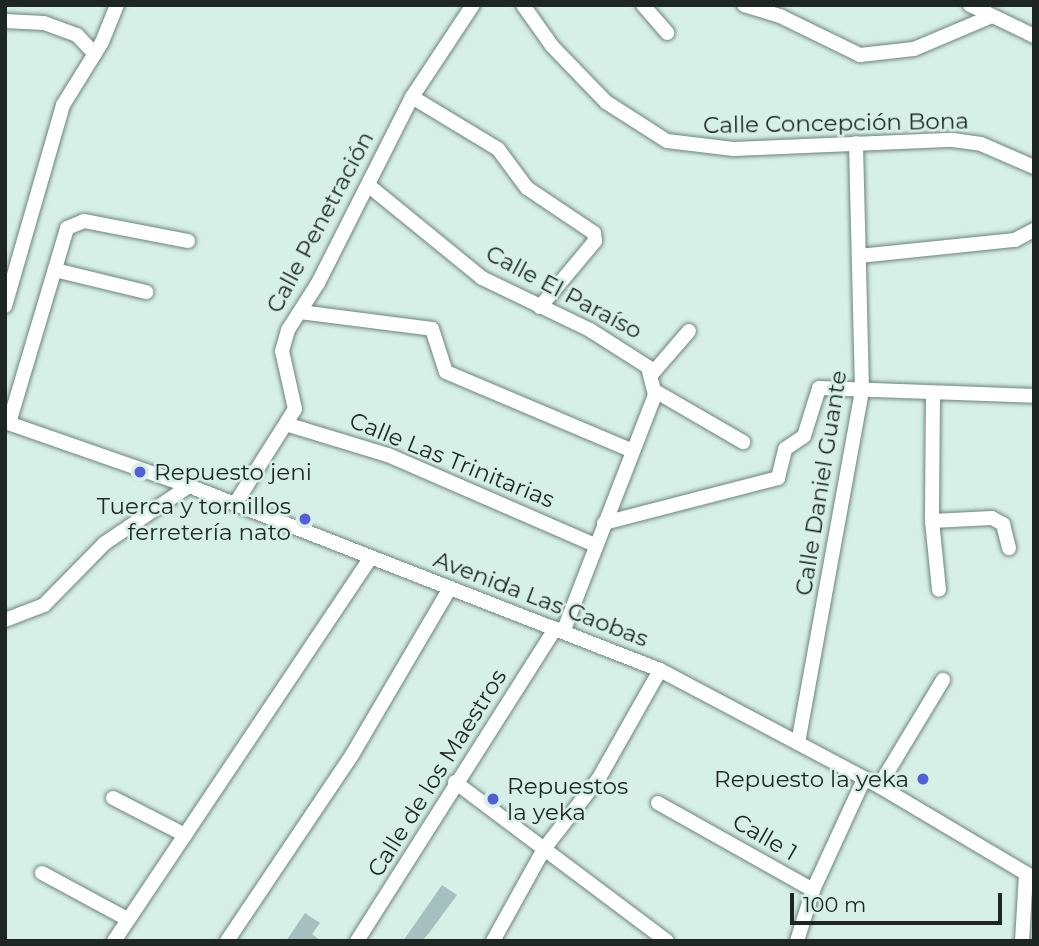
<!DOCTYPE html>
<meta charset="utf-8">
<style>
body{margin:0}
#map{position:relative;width:1039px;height:946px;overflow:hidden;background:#d7f0e7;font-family:Montserrat,sans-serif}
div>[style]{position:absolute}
.building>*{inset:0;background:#a5c0bf}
.roads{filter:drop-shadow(0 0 2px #6d847d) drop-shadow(0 0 2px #6d847d)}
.minor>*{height:14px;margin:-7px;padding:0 7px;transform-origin:7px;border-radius:7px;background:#fff}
.dots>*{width:19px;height:19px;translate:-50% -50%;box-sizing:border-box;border:4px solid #d7f0e7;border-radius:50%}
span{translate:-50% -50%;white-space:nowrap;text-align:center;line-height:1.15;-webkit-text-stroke:5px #d7f0e7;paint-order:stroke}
.street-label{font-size:23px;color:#1d2623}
.poi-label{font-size:23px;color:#1d2623}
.left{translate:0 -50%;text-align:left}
.right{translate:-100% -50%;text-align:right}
.frame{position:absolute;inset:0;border:7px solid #1d2623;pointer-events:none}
.scale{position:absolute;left:790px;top:893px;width:212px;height:32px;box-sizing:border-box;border:4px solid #1d2623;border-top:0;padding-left:9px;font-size:21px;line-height:24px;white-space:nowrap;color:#1d2623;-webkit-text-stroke:5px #d7f0e7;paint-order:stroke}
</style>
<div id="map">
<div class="building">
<div style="clip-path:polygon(442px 885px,457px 895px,429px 933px,422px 941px,403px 941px)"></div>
<div style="clip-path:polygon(305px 913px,320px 923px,312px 934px,321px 941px,286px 941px)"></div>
</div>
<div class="roads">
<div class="minor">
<div style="left:523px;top:5px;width:50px;rotate:54.7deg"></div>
<div style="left:552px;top:46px;width:78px;rotate:46deg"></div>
<div style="left:606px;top:102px;width:72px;rotate:32.6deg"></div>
<div style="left:667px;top:141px;width:67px;rotate:6.8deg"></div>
<div style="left:734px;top:149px;width:219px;rotate:-2.4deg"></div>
<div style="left:953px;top:140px;width:28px;rotate:8deg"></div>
<div style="left:981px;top:144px;width:58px;rotate:23.5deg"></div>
<div style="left:643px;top:5px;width:37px;rotate:49deg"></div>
<div style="left:744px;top:5px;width:38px;rotate:17deg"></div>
<div style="left:780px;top:16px;width:89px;rotate:26deg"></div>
<div style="left:860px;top:55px;width:54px;rotate:-6.3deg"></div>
<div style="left:914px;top:49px;width:85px;rotate:-22.9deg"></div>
<div style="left:970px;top:5px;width:71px;rotate:25.8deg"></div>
<div style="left:5px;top:21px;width:39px;rotate:3deg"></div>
<div style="left:44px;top:23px;width:35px;rotate:20deg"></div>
<div style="left:77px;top:35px;width:26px;rotate:47deg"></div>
<div style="left:412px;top:97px;width:100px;rotate:31.2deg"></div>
<div style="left:498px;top:149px;width:49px;rotate:53.4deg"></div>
<div style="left:527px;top:188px;width:81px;rotate:33.9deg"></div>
<div style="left:594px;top:233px;width:8px;rotate:83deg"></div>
<div style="left:595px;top:241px;width:86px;rotate:129.8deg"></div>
<div style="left:368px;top:185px;width:147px;rotate:39.2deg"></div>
<div style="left:482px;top:278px;width:120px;rotate:25.7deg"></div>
<div style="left:590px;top:330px;width:69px;rotate:32.5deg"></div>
<div style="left:648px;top:367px;width:29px;rotate:76deg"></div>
<div style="left:655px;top:395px;width:254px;rotate:111.2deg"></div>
<div style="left:859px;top:256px;width:157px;rotate:-5.9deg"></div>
<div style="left:1015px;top:240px;width:21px;rotate:-28deg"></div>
<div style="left:55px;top:270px;width:94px;rotate:13.6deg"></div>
<div style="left:5px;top:306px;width:209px;rotate:-73.9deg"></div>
<div style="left:63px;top:105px;width:74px;rotate:-58.2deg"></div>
<div style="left:102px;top:42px;width:40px;rotate:-68deg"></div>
<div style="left:300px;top:312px;width:133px;rotate:7.3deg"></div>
<div style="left:432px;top:329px;width:45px;rotate:72deg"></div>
<div style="left:446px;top:372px;width:201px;rotate:22.9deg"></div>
<div style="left:651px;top:375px;width:58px;rotate:-49.2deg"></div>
<div style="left:655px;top:391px;width:102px;rotate:30.1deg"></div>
<div style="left:933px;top:396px;width:125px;rotate:90.5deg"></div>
<div style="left:932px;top:521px;width:69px;rotate:84.2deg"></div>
<div style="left:5px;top:422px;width:195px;rotate:19.2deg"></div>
<div style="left:189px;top:486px;width:506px;rotate:21.34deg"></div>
<div style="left:660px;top:670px;width:248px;rotate:27.9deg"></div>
<div style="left:879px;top:786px;width:180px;rotate:30.7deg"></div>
<div style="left:9px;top:423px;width:203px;rotate:-73.4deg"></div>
<div style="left:67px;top:228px;width:18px;rotate:-22deg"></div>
<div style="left:84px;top:221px;width:106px;rotate:10.9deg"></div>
<div style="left:289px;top:425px;width:103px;rotate:16.9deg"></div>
<div style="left:388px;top:455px;width:226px;rotate:23.5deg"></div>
<div style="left:235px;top:504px;width:112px;rotate:-57.7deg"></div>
<div style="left:295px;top:409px;width:59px;rotate:-102.6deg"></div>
<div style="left:282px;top:351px;width:22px;rotate:-74deg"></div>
<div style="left:288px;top:330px;width:56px;rotate:-57.4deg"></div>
<div style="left:318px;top:283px;width:208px;rotate:-63.2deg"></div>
<div style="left:412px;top:97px;width:110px;rotate:-56.5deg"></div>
<div style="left:932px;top:521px;width:60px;rotate:-2.9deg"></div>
<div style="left:992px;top:518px;width:13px;rotate:29deg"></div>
<div style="left:1003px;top:524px;width:25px;rotate:76deg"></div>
<div style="left:604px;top:523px;width:180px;rotate:-14.5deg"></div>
<div style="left:778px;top:478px;width:30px;rotate:-76deg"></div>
<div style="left:785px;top:449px;width:23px;rotate:-34deg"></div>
<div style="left:804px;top:436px;width:50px;rotate:-72.6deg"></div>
<div style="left:819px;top:388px;width:215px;rotate:2.1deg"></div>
<div style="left:5px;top:620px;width:42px;rotate:-21deg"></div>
<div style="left:44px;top:605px;width:87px;rotate:-45.5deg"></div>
<div style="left:105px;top:543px;width:102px;rotate:-34.2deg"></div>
<div style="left:798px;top:743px;width:359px;rotate:-79.7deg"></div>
<div style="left:862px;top:390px;width:247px;rotate:-91.4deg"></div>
<div style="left:455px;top:782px;width:265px;rotate:36.9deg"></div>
<div style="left:879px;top:786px;width:124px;rotate:-58.9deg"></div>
<div style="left:113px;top:798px;width:81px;rotate:27.2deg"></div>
<div style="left:658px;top:803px;width:178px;rotate:29.3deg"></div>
<div style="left:42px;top:873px;width:97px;rotate:28.4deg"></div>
<div style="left:114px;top:941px;width:462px;rotate:-56.2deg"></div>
<div style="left:227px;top:941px;width:224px;rotate:-56.1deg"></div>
<div style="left:352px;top:755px;width:194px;rotate:-59.6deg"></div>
<div style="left:357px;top:941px;width:370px;rotate:-57.6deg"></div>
<div style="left:493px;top:941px;width:105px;rotate:-61deg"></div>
<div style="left:544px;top:849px;width:90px;rotate:-52.2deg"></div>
<div style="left:599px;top:778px;width:124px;rotate:-60.5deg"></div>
<div style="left:797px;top:941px;width:53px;rotate:-72.6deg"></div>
<div style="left:813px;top:890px;width:122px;rotate:-65.3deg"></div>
<div style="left:1022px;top:941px;width:68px;rotate:-86.6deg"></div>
</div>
</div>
<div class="dots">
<div style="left:140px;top:472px;background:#545ed5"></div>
<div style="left:305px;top:519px;background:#545ed5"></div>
<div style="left:923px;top:779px;background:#545ed5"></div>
<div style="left:493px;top:799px;background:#545ed5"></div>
</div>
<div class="street-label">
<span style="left:836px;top:123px;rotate:-1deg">Calle Concepción Bona</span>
<span style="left:320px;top:222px;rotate:-62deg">Calle Penetración</span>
<span style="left:564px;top:292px;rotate:28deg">Calle El Paraíso</span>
<span style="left:452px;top:460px;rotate:22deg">Calle Las Trinitarias</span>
<span style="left:821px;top:483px;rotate:-81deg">Calle Daniel Guante</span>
<span style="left:541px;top:599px;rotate:21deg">Avenida Las Caobas</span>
<span style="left:437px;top:773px;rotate:-58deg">Calle de los Maestros</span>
<span style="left:765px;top:837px;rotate:30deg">Calle 1</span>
</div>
<div class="poi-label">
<span class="left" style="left:154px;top:472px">Repuesto jeni</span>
<span class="right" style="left:291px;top:519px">Tuerca y tornillos<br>ferretería nato</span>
<span class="right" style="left:909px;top:779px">Repuesto la yeka</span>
<span class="left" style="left:507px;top:799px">Repuestos<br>la yeka</span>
</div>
<div class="frame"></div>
<div class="scale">100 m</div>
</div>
